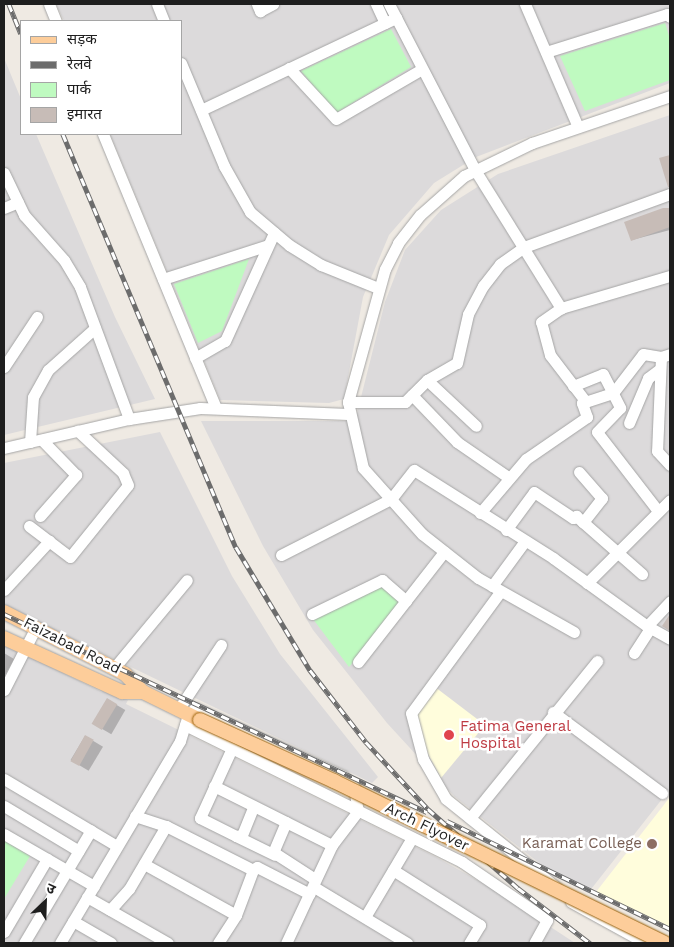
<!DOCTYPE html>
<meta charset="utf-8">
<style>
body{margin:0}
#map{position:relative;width:674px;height:947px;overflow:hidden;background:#efeae3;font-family:"Work Sans","Noto Sans Devanagari",sans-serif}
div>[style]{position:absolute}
.residential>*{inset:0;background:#dcdadb}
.education>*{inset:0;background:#fffddc}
.park>*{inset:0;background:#bffac0}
.shadow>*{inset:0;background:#0003;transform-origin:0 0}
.building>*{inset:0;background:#c7bcb7;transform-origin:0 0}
.roads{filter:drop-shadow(0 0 1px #a5a5a5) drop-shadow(0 0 1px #a5a5a5)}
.minor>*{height:11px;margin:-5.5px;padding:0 5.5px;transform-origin:5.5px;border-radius:5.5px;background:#fff}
.major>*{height:14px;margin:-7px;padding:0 7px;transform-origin:7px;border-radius:7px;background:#fdcd9a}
.rail>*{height:4.5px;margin-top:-2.25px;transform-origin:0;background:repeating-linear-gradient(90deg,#fff 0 8px,#6c6c6c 0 16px);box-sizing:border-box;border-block:1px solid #6c6c6c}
.bridges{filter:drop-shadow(0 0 1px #975c00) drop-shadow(0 0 1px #975c00)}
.major-bridge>*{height:14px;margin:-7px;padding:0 7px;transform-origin:7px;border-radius:7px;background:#fdcd9a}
.dots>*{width:14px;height:14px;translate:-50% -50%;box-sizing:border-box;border:2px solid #fff;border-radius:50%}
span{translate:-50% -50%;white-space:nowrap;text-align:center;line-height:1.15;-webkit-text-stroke:5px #fff;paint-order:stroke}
.street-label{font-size:15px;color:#1e1e1e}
.health-label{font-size:15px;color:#be3a42}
.left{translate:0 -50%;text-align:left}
.education-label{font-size:15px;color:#785e54}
.right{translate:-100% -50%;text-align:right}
.frame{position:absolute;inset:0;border:5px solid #1e1e1e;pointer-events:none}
.legend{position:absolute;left:20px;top:20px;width:162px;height:115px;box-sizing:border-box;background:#fff;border:1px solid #a5a5a5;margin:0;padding:6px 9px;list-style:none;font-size:15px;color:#1e1e1e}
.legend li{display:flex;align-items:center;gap:10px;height:25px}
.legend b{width:25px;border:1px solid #a5a5a5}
.north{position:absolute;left:20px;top:877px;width:50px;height:50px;-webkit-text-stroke:4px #fff;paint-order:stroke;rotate:24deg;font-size:14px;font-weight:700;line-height:20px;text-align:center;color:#1e1e1e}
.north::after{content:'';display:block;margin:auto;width:18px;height:22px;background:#1e1e1e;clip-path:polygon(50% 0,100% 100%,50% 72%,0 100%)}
</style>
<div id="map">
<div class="residential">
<div style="clip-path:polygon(56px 4px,670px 4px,670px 83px,476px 157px,434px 183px,389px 235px,363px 297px,344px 399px,329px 403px,220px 400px,110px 134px,181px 134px,181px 21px,64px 21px)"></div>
<div style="clip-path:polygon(4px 58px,21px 99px,21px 134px,36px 134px,115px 317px,155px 399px,4px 435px)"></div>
<div style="clip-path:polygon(670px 115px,670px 789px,588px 893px,547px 869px,454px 796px,387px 723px,313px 630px,263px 546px,201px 421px,355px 421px,385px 302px,405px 250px,441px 210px,498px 174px)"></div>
<div style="clip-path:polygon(160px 432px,232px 576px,280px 654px,378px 777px,372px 783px,4px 606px,4px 463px)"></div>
<div style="clip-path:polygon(4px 639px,16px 650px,102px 692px,104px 688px,128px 700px,126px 704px,436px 857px,493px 889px,575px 943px,4px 943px)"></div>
</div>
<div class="education">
<div style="clip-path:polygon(435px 687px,485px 725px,441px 778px,423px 745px,416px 713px)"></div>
<div style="clip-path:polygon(670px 797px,670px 927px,596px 892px)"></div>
</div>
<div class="park">
<div style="clip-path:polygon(665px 23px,670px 39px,670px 80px,585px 111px,560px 56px)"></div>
<div style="clip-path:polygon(391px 29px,411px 67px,336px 113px,301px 71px)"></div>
<div style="clip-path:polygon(249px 259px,222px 331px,198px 343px,174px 284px)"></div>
<div style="clip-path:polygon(381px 585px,402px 602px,349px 667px,313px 619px)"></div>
<div style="clip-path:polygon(4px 840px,30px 856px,4px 899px)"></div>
</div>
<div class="shadow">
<div style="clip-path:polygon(670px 208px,670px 230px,632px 240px,626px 223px)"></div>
<div style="clip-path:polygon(4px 653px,14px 659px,4px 677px)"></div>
<div style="left:108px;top:700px;width:20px;height:28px;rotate:30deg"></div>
<div style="left:85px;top:736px;width:21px;height:28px;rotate:31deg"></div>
</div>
<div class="building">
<div style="clip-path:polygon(670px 155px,670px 187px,668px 187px,659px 158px)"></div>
<div style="clip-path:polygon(663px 208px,670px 208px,670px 227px,631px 241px,624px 222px)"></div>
<div style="clip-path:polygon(670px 614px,670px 631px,662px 626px)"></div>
<div style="left:107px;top:698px;width:12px;height:30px;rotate:31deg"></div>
<div style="left:85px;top:735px;width:10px;height:30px;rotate:29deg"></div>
</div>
<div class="roads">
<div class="minor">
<div style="left:49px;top:4px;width:18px;rotate:68deg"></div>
<div style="left:157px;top:4px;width:18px;rotate:68deg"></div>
<div style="left:257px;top:4px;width:8px;rotate:67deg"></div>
<div style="left:260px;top:11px;width:15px;rotate:-28deg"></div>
<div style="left:376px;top:4px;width:21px;rotate:65deg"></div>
<div style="left:389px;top:4px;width:187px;rotate:62.6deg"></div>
<div style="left:475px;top:170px;width:163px;rotate:58.1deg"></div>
<div style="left:525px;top:4px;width:134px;rotate:66.7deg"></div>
<div style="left:546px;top:52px;width:127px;rotate:-17.4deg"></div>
<div style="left:667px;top:14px;width:4px;rotate:45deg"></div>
<div style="left:181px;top:63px;width:112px;rotate:67.3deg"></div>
<div style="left:224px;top:166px;width:53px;rotate:60.5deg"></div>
<div style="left:250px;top:212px;width:51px;rotate:40.2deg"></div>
<div style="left:289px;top:245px;width:38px;rotate:32deg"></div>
<div style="left:321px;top:265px;width:61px;rotate:22deg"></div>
<div style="left:289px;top:68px;width:69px;rotate:47.3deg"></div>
<div style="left:336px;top:119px;width:99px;rotate:-30.2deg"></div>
<div style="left:201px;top:110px;width:216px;rotate:-25.3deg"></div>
<div style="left:103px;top:134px;width:296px;rotate:67.6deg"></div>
<div style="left:4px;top:173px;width:47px;rotate:64.5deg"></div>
<div style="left:24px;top:215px;width:60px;rotate:48.4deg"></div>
<div style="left:64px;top:260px;width:31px;rotate:59deg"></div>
<div style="left:80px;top:287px;width:141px;rotate:69.6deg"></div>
<div style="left:4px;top:208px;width:15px;rotate:-23deg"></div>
<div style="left:163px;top:279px;width:110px;rotate:-17.9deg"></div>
<div style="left:661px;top:357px;width:94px;rotate:92.4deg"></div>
<div style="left:657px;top:451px;width:19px;rotate:47deg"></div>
<div style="left:195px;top:358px;width:34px;rotate:-30deg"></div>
<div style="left:225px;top:341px;width:119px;rotate:-65.6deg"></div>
<div style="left:4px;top:367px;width:60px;rotate:-56.6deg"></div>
<div style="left:427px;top:380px;width:67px;rotate:43.2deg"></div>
<div style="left:573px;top:386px;width:32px;rotate:-22deg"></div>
<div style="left:603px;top:374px;width:38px;rotate:63deg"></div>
<div style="left:620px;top:408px;width:33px;rotate:134deg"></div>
<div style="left:597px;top:432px;width:100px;rotate:52.3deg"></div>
<div style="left:412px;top:395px;width:65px;rotate:46.2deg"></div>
<div style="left:457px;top:442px;width:62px;rotate:34.5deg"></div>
<div style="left:348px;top:402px;width:57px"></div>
<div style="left:405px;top:402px;width:31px;rotate:-45deg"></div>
<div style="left:427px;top:380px;width:34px;rotate:-30deg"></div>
<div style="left:457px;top:363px;width:50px;rotate:-77.3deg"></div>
<div style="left:468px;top:314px;width:32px;rotate:-62deg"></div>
<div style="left:483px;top:286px;width:28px;rotate:-52deg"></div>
<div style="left:500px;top:264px;width:29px;rotate:-35deg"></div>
<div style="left:524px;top:247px;width:155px;rotate:-20deg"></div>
<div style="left:586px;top:402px;width:59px;rotate:-127.5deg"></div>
<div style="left:550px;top:355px;width:34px;rotate:-105deg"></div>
<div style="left:541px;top:322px;width:24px;rotate:-35deg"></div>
<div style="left:561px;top:308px;width:114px;rotate:-16.4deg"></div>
<div style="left:629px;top:423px;width:49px;rotate:-67.1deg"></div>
<div style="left:648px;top:378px;width:15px;rotate:-37deg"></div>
<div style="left:30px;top:442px;width:45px;rotate:-86.2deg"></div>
<div style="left:33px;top:397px;width:31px;rotate:-61deg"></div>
<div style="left:48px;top:370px;width:63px;rotate:-41.8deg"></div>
<div style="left:4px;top:448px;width:128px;rotate:-13.1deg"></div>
<div style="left:129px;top:419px;width:72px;rotate:-8.8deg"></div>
<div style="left:200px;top:408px;width:148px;rotate:2.3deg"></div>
<div style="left:579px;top:472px;width:35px;rotate:49deg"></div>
<div style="left:602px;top:498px;width:31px;rotate:128deg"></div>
<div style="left:480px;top:513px;width:71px;rotate:-49.6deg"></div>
<div style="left:526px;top:459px;width:74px;rotate:-34.5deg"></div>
<div style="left:587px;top:417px;width:15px;rotate:-110deg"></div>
<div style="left:582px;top:403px;width:33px;rotate:-18deg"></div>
<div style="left:613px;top:393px;width:49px;rotate:-52.4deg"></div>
<div style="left:643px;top:354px;width:18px;rotate:9deg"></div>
<div style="left:661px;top:357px;width:9px;rotate:-18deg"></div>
<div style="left:40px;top:516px;width:55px;rotate:-48.7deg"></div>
<div style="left:76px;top:475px;width:49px;rotate:-134.2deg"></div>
<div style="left:29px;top:526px;width:51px;rotate:37.1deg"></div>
<div style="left:70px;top:557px;width:92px;rotate:-51.1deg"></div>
<div style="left:128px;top:485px;width:13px;rotate:-113deg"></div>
<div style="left:123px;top:473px;width:62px;rotate:-137deg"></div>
<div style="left:506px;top:530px;width:47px;rotate:-53.6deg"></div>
<div style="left:534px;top:492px;width:47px;rotate:33.7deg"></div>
<div style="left:573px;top:518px;width:4px;rotate:-34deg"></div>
<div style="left:576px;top:516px;width:88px;rotate:41.3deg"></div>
<div style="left:281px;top:555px;width:123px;rotate:-27deg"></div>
<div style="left:391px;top:499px;width:37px;rotate:-52deg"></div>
<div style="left:414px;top:470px;width:165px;rotate:32.3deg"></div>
<div style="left:553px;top:558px;width:116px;rotate:35.9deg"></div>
<div style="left:647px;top:626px;width:26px;rotate:29deg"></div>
<div style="left:587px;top:583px;width:117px;rotate:-45deg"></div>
<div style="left:492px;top:586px;width:56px;rotate:-53.7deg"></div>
<div style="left:4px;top:590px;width:67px;rotate:-47.4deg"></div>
<div style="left:500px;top:592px;width:150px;rotate:126.3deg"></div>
<div style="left:411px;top:713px;width:48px;rotate:75.4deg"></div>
<div style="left:423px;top:759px;width:46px;rotate:60.1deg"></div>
<div style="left:446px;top:799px;width:141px;rotate:38.7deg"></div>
<div style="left:312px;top:614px;width:78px;rotate:-25.9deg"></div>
<div style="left:382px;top:580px;width:32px;rotate:41deg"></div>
<div style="left:647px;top:626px;width:34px;rotate:-47deg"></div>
<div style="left:574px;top:632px;width:110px;rotate:-150.6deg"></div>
<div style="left:478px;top:578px;width:71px;rotate:-141.8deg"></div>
<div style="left:422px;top:534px;width:89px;rotate:-131.8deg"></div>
<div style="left:363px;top:468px;width:68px;rotate:-102.8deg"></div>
<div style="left:348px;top:402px;width:138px;rotate:-74.5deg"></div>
<div style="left:385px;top:269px;width:29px;rotate:-63deg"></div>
<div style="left:398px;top:243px;width:36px;rotate:-52deg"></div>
<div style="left:420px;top:215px;width:59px;rotate:-41.6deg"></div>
<div style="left:464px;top:176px;width:76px;rotate:-25.9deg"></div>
<div style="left:532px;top:143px;width:146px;rotate:-18.8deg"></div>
<div style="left:634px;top:653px;width:30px;rotate:-57deg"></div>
<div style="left:358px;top:662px;width:140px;rotate:-52deg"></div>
<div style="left:114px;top:668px;width:114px;rotate:-50.3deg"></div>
<div style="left:4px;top:690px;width:71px;rotate:-63.1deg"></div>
<div style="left:178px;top:710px;width:78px;rotate:-56.5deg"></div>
<div style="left:553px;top:712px;width:136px;rotate:36.6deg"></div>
<div style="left:185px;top:725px;width:309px;rotate:26.3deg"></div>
<div style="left:462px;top:862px;width:103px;rotate:34.3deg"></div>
<div style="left:547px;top:920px;width:26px;rotate:119deg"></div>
<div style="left:232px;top:748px;width:77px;rotate:114.6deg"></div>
<div style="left:200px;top:818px;width:40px;rotate:26.6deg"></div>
<div style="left:236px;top:836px;width:6px;rotate:-9deg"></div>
<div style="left:242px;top:835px;width:31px;rotate:-68deg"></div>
<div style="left:4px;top:779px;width:131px;rotate:30.7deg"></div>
<div style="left:214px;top:786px;width:132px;rotate:26.6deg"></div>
<div style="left:4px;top:806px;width:87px;rotate:31deg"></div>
<div style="left:135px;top:816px;width:33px;rotate:18deg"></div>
<div style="left:166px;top:826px;width:97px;rotate:26.8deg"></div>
<div style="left:253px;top:870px;width:5px;rotate:-37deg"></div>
<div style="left:257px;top:867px;width:59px;rotate:27deg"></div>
<div style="left:470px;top:818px;width:202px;rotate:-51deg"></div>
<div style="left:286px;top:822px;width:33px;rotate:113deg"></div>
<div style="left:273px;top:852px;width:50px;rotate:32.7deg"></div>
<div style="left:4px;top:834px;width:104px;rotate:30deg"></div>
<div style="left:236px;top:836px;width:43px;rotate:26deg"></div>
<div style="left:144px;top:864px;width:105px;rotate:29deg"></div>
<div style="left:393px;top:870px;width:103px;rotate:32.3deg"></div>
<div style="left:480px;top:925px;width:21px;rotate:121deg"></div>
<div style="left:314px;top:887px;width:109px;rotate:31.1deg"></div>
<div style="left:87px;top:897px;width:93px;rotate:29.6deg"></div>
<div style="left:571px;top:902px;width:85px;rotate:28.7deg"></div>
<div style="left:110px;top:910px;width:28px;rotate:-48deg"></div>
<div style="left:129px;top:889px;width:73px;rotate:-59.6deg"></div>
<div style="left:365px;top:917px;width:92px;rotate:-59.3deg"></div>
<div style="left:73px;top:921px;width:44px;rotate:30.1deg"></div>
<div style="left:4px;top:932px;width:85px;rotate:-59.5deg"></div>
<div style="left:24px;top:943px;width:131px;rotate:-59.3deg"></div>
<div style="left:60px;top:943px;width:235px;rotate:-59.3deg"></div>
<div style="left:180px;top:741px;width:27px;rotate:-73deg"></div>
<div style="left:188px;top:715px;width:10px;rotate:-45deg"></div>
<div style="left:195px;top:708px;width:163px;rotate:24.7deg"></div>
<div style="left:343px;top:776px;width:16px;rotate:45deg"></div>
<div style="left:354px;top:787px;width:24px;rotate:81deg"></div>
<div style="left:358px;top:811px;width:43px;rotate:127.4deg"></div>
<div style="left:332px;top:845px;width:108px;rotate:115.1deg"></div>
<div style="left:218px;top:943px;width:33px;rotate:-57deg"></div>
<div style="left:236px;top:915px;width:48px;rotate:-69.3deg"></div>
</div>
<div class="major">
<div style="left:4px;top:612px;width:136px;rotate:27.1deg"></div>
<div style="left:125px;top:674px;width:25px;rotate:45deg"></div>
<div style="left:143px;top:692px;width:64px;rotate:26.2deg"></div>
<div style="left:4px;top:638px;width:130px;rotate:24.6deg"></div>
<div style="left:122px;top:692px;width:21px"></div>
</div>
</div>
<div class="rail">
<div style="left:9px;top:4px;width:32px;rotate:68deg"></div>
<div style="left:63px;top:134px;width:448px;rotate:67.3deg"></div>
<div style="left:236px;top:547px;width:144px;rotate:59deg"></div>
<div style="left:310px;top:670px;width:91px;rotate:52.1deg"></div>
<div style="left:366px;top:742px;width:91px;rotate:47.2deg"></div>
<div style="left:428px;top:809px;width:120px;rotate:41.3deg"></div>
<div style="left:518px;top:888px;width:91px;rotate:37.4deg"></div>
<div style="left:4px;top:614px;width:467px;rotate:25.1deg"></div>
<div style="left:447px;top:821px;width:248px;rotate:25.8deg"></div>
</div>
<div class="bridges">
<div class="major-bridge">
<div style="left:200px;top:720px;width:147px;rotate:24.5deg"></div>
<div style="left:334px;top:781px;width:368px;rotate:26.1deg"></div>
</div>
</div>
<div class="dots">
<div style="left:449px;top:735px;background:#e0444e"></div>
<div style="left:652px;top:844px;background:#8d6e63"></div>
</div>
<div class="street-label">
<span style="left:72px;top:646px;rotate:27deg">Faizabad Road</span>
<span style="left:427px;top:827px;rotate:26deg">Arch Flyover</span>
</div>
<div class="health-label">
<span class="left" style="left:460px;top:735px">Fatima General<br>Hospital</span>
</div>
<div class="education-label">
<span class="right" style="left:642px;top:844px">Karamat College</span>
</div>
<div class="frame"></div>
<ul class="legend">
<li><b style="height:6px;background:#fdcd9a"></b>सड़क</li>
<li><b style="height:6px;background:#6c6c6c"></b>रेलवे</li>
<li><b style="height:14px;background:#bffac0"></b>पार्क</li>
<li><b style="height:14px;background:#c7bcb7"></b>इमारत</li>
</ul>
<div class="north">उ</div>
</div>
